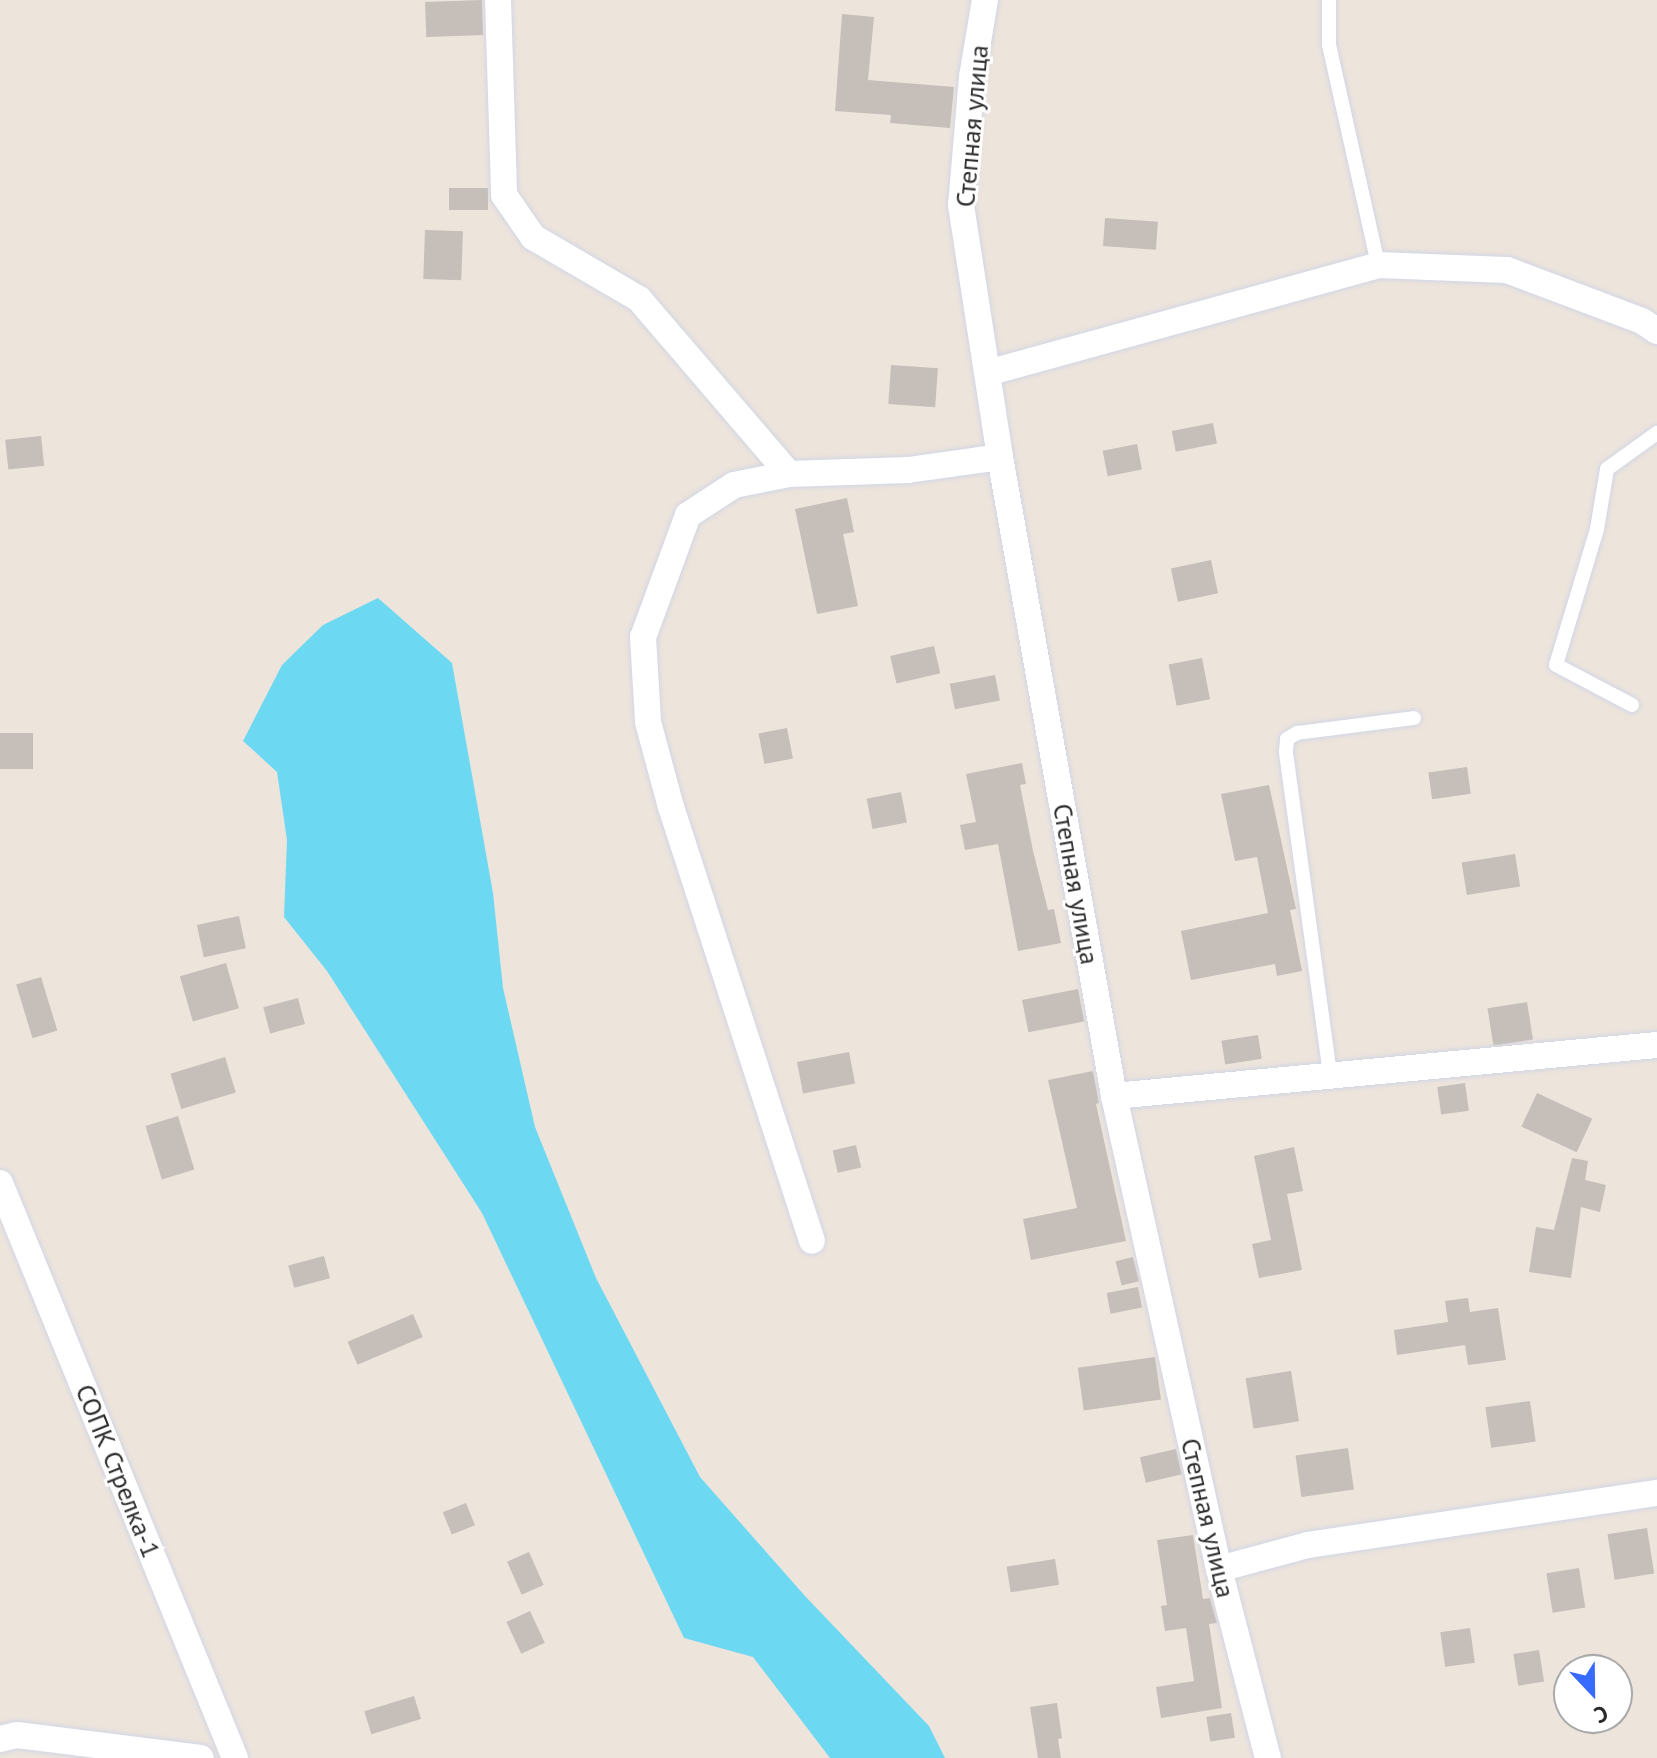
<!DOCTYPE html>
<meta charset="utf-8">
<style>
body{margin:0}
#map{position:relative;width:1657px;height:1758px;overflow:hidden;background:#ede4dc;font-family:"PT Sans",sans-serif}
div>[style]{position:absolute}
.water>*{inset:0;background:#6cd8f2}
.building>*{inset:0;background:#c5beb9;transform-origin:0 0}
.roads{filter:drop-shadow(0 0 2px #d1d6e4) drop-shadow(0 0 2px #d1d6e4)}
.lane>*{height:14px;margin:-7px;padding:0 7px;transform-origin:7px;border-radius:7px;background:#fff}
.street>*{height:26px;margin:-13px;padding:0 13px;transform-origin:13px;border-radius:13px;background:#fff}
span{translate:-50% -50%;white-space:nowrap;text-align:center;line-height:1.15;-webkit-text-stroke:6px #fff;paint-order:stroke}
.street-label{font-size:26px;color:#2a2a2a}
.north{position:absolute;left:1553px;top:1654px;width:80px;height:80px;box-sizing:border-box;background:#fff;border:2px solid #aaa;border-radius:50%;rotate:158deg;font-size:22px;font-weight:700;line-height:32px;text-align:center;color:#2a2a2a}
.north::after{content:'';display:block;margin:auto;width:28px;height:36px;background:#376bff;clip-path:polygon(50% 0,100% 100%,50% 72%,0 100%)}
</style>
<div id="map">
<div class="water">
<div style="clip-path:polygon(378px 598px,452px 663px,493px 893px,503px 988px,535px 1127px,596px 1278px,700px 1477px,805px 1596px,929px 1726px,945px 1758px,830px 1758px,753px 1657px,684px 1638px,482px 1213px,327px 971px,284px 917px,287px 840px,277px 772px,243px 741px,282px 665px,323px 625px)"></div>
</div>
<div class="building">
<div style="left:482px;top:0;width:35px;height:57px;rotate:88deg"></div>
<div style="clip-path:polygon(842px 14px,874px 17px,868px 80px,954px 87px,950px 128px,890px 123px,891px 115px,835px 111px)"></div>
<div style="left:449px;top:188px;width:39px;height:22px"></div>
<div style="left:1105px;top:218px;width:53px;height:28px;rotate:4deg"></div>
<div style="left:425px;top:230px;width:38px;height:49px;rotate:2deg"></div>
<div style="left:891px;top:365px;width:47px;height:39px;rotate:4deg"></div>
<div style="left:1213px;top:423px;width:21px;height:42px;rotate:79deg"></div>
<div style="left:41px;top:436px;width:30px;height:36px;rotate:84deg"></div>
<div style="left:1137px;top:444px;width:26px;height:35px;rotate:79deg"></div>
<div style="clip-path:polygon(847px 498px,854px 532px,843px 534px,858px 606px,817px 614px,795px 509px)"></div>
<div style="left:1211px;top:560px;width:34px;height:41px;rotate:78deg"></div>
<div style="left:934px;top:646px;width:28px;height:45px;rotate:77deg"></div>
<div style="left:1202px;top:658px;width:42px;height:34px;rotate:79deg"></div>
<div style="left:995px;top:675px;width:26px;height:46px;rotate:79deg"></div>
<div style="left:787px;top:728px;width:31px;height:29px;rotate:79deg"></div>
<div style="left:0;top:733px;width:33px;height:36px"></div>
<div style="clip-path:polygon(1022px 763px,1026px 784px,1020px 785px,1033px 851px,1048px 910px,1054px 909px,1061px 943px,1018px 951px,998px 844px,965px 850px,960px 825px,976px 822px,966px 774px)"></div>
<div style="left:1467px;top:767px;width:27px;height:39px;rotate:82deg"></div>
<div style="clip-path:polygon(1269px 785px,1296px 909px,1290px 910px,1302px 971px,1277px 976px,1275px 964px,1191px 980px,1181px 931px,1268px 913px,1257px 857px,1235px 861px,1221px 794px)"></div>
<div style="left:901px;top:792px;width:31px;height:35px;rotate:79deg"></div>
<div style="left:1515px;top:854px;width:33px;height:54px;rotate:81deg"></div>
<div style="left:239px;top:916px;width:33px;height:43px;rotate:78deg"></div>
<div style="left:226px;top:963px;width:47px;height:48px;rotate:74deg"></div>
<div style="left:41px;top:977px;width:56px;height:26px;rotate:73deg"></div>
<div style="left:1078px;top:989px;width:33px;height:57px;rotate:79deg"></div>
<div style="left:298px;top:998px;width:27px;height:36px;rotate:75deg"></div>
<div style="left:1527px;top:1002px;width:38px;height:40px;rotate:81deg"></div>
<div style="left:1258px;top:1035px;width:24px;height:37px;rotate:81deg"></div>
<div style="left:849px;top:1052px;width:32px;height:53px;rotate:79deg"></div>
<div style="left:225px;top:1057px;width:37px;height:57px;rotate:73deg"></div>
<div style="clip-path:polygon(1093px 1071px,1099px 1103px,1096px 1104px,1126px 1241px,1031px 1260px,1023px 1219px,1077px 1208px,1048px 1080px)"></div>
<div style="left:1465px;top:1083px;width:28px;height:28px;rotate:82deg"></div>
<div style="left:1537px;top:1093px;width:61px;height:37px;rotate:25deg"></div>
<div style="left:178px;top:1116px;width:56px;height:34px;rotate:73deg"></div>
<div style="left:856px;top:1145px;width:23px;height:24px;rotate:77deg"></div>
<div style="clip-path:polygon(1294px 1147px,1303px 1191px,1287px 1194px,1302px 1270px,1259px 1278px,1252px 1244px,1271px 1240px,1254px 1156px)"></div>
<div style="clip-path:polygon(1572px 1158px,1588px 1161px,1585px 1180px,1606px 1185px,1600px 1212px,1581px 1207px,1571px 1278px,1529px 1272px,1536px 1227px,1554px 1230px)"></div>
<div style="left:324px;top:1256px;width:23px;height:37px;rotate:75deg"></div>
<div style="left:1133px;top:1257px;width:25px;height:18px;rotate:76deg"></div>
<div style="left:1138px;top:1287px;width:21px;height:32px;rotate:79deg"></div>
<div style="clip-path:polygon(1468px 1298px,1470px 1312px,1498px 1308px,1506px 1360px,1468px 1365px,1465px 1345px,1397px 1355px,1394px 1330px,1448px 1322px,1445px 1301px)"></div>
<div style="left:413px;top:1314px;width:25px;height:71px;rotate:67deg"></div>
<div style="left:1155px;top:1357px;width:43px;height:78px;rotate:82deg"></div>
<div style="left:1291px;top:1371px;width:51px;height:46px;rotate:81deg"></div>
<div style="left:1530px;top:1401px;width:41px;height:45px;rotate:82deg"></div>
<div style="left:1348px;top:1448px;width:42px;height:53px;rotate:82deg"></div>
<div style="left:1176px;top:1449px;width:26px;height:37px;rotate:77deg"></div>
<div style="left:466px;top:1503px;width:24px;height:25px;rotate:68deg"></div>
<div style="left:1647px;top:1528px;width:46px;height:40px;rotate:81deg"></div>
<div style="clip-path:polygon(1193px 1535px,1203px 1599px,1210px 1598px,1217px 1623px,1209px 1624px,1222px 1708px,1161px 1718px,1156px 1687px,1194px 1681px,1186px 1628px,1165px 1631px,1161px 1606px,1167px 1605px,1157px 1540px)"></div>
<div style="left:529px;top:1552px;width:36px;height:24px;rotate:66deg"></div>
<div style="left:1055px;top:1559px;width:26px;height:49px;rotate:81deg"></div>
<div style="left:1579px;top:1568px;width:40px;height:33px;rotate:81deg"></div>
<div style="left:530px;top:1611px;width:35px;height:26px;rotate:65deg"></div>
<div style="left:1470px;top:1628px;width:35px;height:30px;rotate:82deg"></div>
<div style="left:1539px;top:1650px;width:32px;height:26px;rotate:81deg"></div>
<div style="left:414px;top:1696px;width:24px;height:52px;rotate:73deg"></div>
<div style="clip-path:polygon(1057px 1703px,1062px 1738px,1058px 1739px,1061px 1758px,1038px 1758px,1030px 1707px)"></div>
<div style="left:1231px;top:1713px;width:25px;height:25px;rotate:81deg"></div>
</div>
<div class="roads">
<div class="lane">
<div style="left:1329px;top:0;width:45px;rotate:90deg"></div>
<div style="left:1329px;top:45px;width:225px;rotate:77.4deg"></div>
<div style="left:1632px;top:705px;width:86px;rotate:-152.2deg"></div>
<div style="left:1556px;top:665px;width:142px;rotate:-73.2deg"></div>
<div style="left:1597px;top:529px;width:61px;rotate:-80.5deg"></div>
<div style="left:1607px;top:469px;width:62px;rotate:-35.8deg"></div>
<div style="left:1330px;top:1074px;width:326px;rotate:-97.8deg"></div>
<div style="left:1286px;top:751px;width:12px;rotate:-85deg"></div>
<div style="left:1287px;top:739px;width:12px;rotate:-31deg"></div>
<div style="left:1297px;top:733px;width:118px;rotate:-7.3deg"></div>
</div>
<div class="street">
<div style="left:498px;top:0;width:195px;rotate:88.2deg"></div>
<div style="left:504px;top:195px;width:51px;rotate:55.4deg"></div>
<div style="left:533px;top:237px;width:123px;rotate:30.3deg"></div>
<div style="left:639px;top:299px;width:230px;rotate:49.4deg"></div>
<div style="left:789px;top:474px;width:119px;rotate:-1.9deg"></div>
<div style="left:908px;top:470px;width:93px;rotate:-8deg"></div>
<div style="left:985px;top:0;width:78px;rotate:99.6deg"></div>
<div style="left:972px;top:77px;width:128px;rotate:94.9deg"></div>
<div style="left:961px;top:205px;width:255px;rotate:81.2deg"></div>
<div style="left:1000px;top:457px;width:649px;rotate:79.88deg"></div>
<div style="left:1114px;top:1096px;width:485px;rotate:77.5deg"></div>
<div style="left:1219px;top:1569px;width:195px;rotate:75.5deg"></div>
<div style="left:987px;top:373px;width:406px;rotate:-15.4deg"></div>
<div style="left:1378px;top:265px;width:129px;rotate:2.2deg"></div>
<div style="left:1507px;top:270px;width:144px;rotate:20.7deg"></div>
<div style="left:1642px;top:321px;width:18px;rotate:34deg"></div>
<div style="left:789px;top:474px;width:56px;rotate:168.7deg"></div>
<div style="left:734px;top:485px;width:55px;rotate:146.9deg"></div>
<div style="left:688px;top:515px;width:130px;rotate:110.2deg"></div>
<div style="left:643px;top:637px;width:85px;rotate:86.6deg"></div>
<div style="left:648px;top:722px;width:88px;rotate:74.9deg"></div>
<div style="left:671px;top:807px;width:456px;rotate:72deg"></div>
<div style="left:1114px;top:1096px;width:545px;rotate:-5.37deg"></div>
<div style="left:0;top:1183px;width:621px;rotate:67.77deg"></div>
<div style="left:1219px;top:1569px;width:92px;rotate:-15.1deg"></div>
<div style="left:1308px;top:1545px;width:353px;rotate:-8.5deg"></div>
<div style="left:0;top:1739px;width:17px;rotate:-13deg"></div>
<div style="left:17px;top:1735px;width:185px;rotate:7.1deg"></div>
</div>
</div>
<div class="street-label">
<span style="left:972px;top:126px;rotate:-85deg">Степная улица</span>
<span style="left:1076px;top:884px;rotate:80deg">Степная улица</span>
<span style="left:118px;top:1471px;rotate:68deg">СОПК Стрелка-1</span>
<span style="left:1208px;top:1518px;rotate:77deg">Степная улица</span>
</div>
<div class="north">С</div>
</div>
